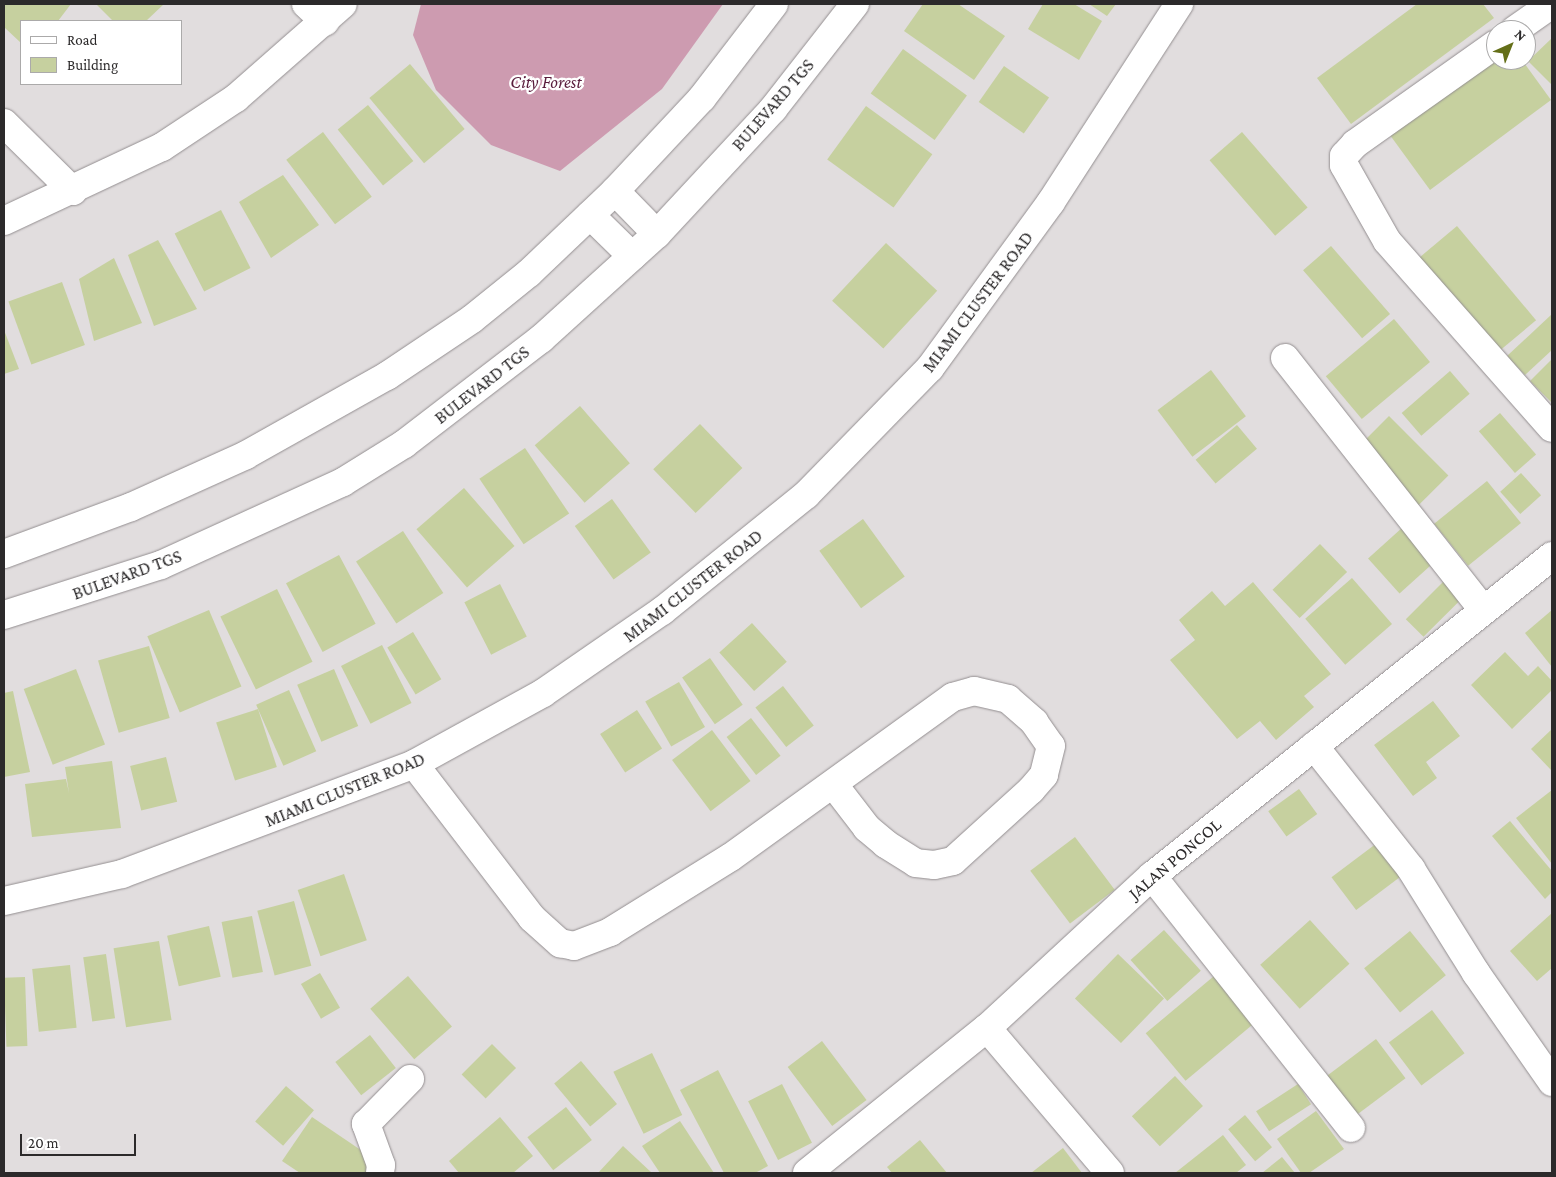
<!DOCTYPE html>
<style>
body{margin:0}
#map{position:relative;width:1556px;height:1177px;overflow:hidden;background:#e1ddde;font-family:"Crimson Pro",serif}
div>[style]{position:absolute}
.forest>*{inset:0;background:#cd9bb0}
.building>*{inset:0;background:#c6d09f;transform-origin:0 0}
.roads{filter:drop-shadow(0 0 1px #938e90) drop-shadow(0 0 1px #938e90)}
.minor>*{height:28px;margin:-14px;padding:0 14px;transform-origin:14px;border-radius:14px;background:#fff}
span{translate:-50% -50%;white-space:nowrap;text-align:center;line-height:1.15;-webkit-text-stroke:4.5px #fff;paint-order:stroke}
.park-label{font-size:18px;color:#591c3c;font-style:italic}
.street-label{font-size:18px;color:#2c2a2b}
.frame{position:absolute;inset:0;border:5px solid #2c2a2b;pointer-events:none}
.legend{position:absolute;left:20px;top:20px;width:162px;height:65px;box-sizing:border-box;background:#fff;border:1px solid #abaaaa;margin:0;padding:6px 9px;list-style:none;font-size:15px;color:#2c2a2b}
.legend li{display:flex;align-items:center;gap:10px;height:25px}
.legend b{width:25px;border:1px solid #abaaaa}
.north{position:absolute;left:1486px;top:20px;width:50px;height:50px;box-sizing:border-box;background:#fff;border:1px solid #abaaaa;border-radius:50%;rotate:44deg;font-size:14px;font-weight:700;line-height:20px;text-align:center;color:#2c2a2b}
.north::after{content:'';display:block;margin:auto;width:18px;height:22px;background:#646f18;clip-path:polygon(50% 0,100% 100%,50% 72%,0 100%)}
.scale{position:absolute;left:20px;top:1134px;width:116px;height:22px;box-sizing:border-box;border:2px solid #2c2a2b;border-top:0;padding-left:6px;font-size:15px;line-height:18px;white-space:nowrap;color:#2c2a2b;-webkit-text-stroke:4px #fff;paint-order:stroke}
</style>
<div id="map">
<div class="forest">
<div style="clip-path:polygon(421px 4px,723px 4px,662px 89px,560px 171px,491px 145px,436px 90px,413px 35px)"></div>
</div>
<div class="building">
<div style="clip-path:polygon(4px 4px,71px 4px,58px 21px,21px 21px,21px 43px,4px 27px)"></div>
<div style="clip-path:polygon(96px 4px,164px 4px,146px 21px,113px 21px)"></div>
<div style="clip-path:polygon(923px 4px,958px 4px,1005px 36px,974px 80px,904px 31px)"></div>
<div style="clip-path:polygon(1043px 4px,1074px 4px,1102px 21px,1079px 60px,1028px 29px)"></div>
<div style="clip-path:polygon(1089px 4px,1116px 4px,1107px 16px)"></div>
<div style="clip-path:polygon(1417px 4px,1483px 4px,1494px 18px,1351px 124px,1317px 78px)"></div>
<div style="clip-path:polygon(1552px 38px,1552px 85px,1528px 61px)"></div>
<div style="left:903px;top:49px;width:79px;height:55px;rotate:36deg"></div>
<div style="clip-path:polygon(1496px 60px,1522px 60px,1551px 100px,1430px 190px,1387px 131px)"></div>
<div style="left:410px;top:64px;width:85px;height:53px;rotate:50deg"></div>
<div style="left:1004px;top:66px;width:55px;height:44px;rotate:35deg"></div>
<div style="left:368px;top:105px;width:72px;height:39px;rotate:51deg"></div>
<div style="left:866px;top:106px;width:82px;height:66px;rotate:36deg"></div>
<div style="left:323px;top:132px;width:81px;height:46px;rotate:53deg"></div>
<div style="left:1242px;top:132px;width:100px;height:43px;rotate:49deg"></div>
<div style="clip-path:polygon(283px 175px,319px 225px,271px 258px,239px 202px)"></div>
<div style="left:221px;top:210px;width:65px;height:52px;rotate:63deg"></div>
<div style="left:1457px;top:226px;width:123px;height:50px;rotate:50deg"></div>
<div style="clip-path:polygon(158px 240px,197px 309px,154px 326px,128px 255px)"></div>
<div style="left:886px;top:243px;width:70px;height:79px;rotate:43deg"></div>
<div style="left:1331px;top:246px;width:90px;height:37px;rotate:49deg"></div>
<div style="clip-path:polygon(114px 258px,142px 323px,94px 341px,79px 279px)"></div>
<div style="left:62px;top:282px;width:67px;height:57px;rotate:70deg"></div>
<div style="clip-path:polygon(1552px 314px,1552px 350px,1525px 375px,1507px 356px)"></div>
<div style="left:1394px;top:319px;width:56px;height:89px;rotate:50deg"></div>
<div style="clip-path:polygon(4px 330px,19px 369px,4px 374px)"></div>
<div style="clip-path:polygon(1552px 359px,1552px 403px,1530px 381px)"></div>
<div style="left:1211px;top:370px;width:58px;height:67px;rotate:53deg"></div>
<div style="left:1450px;top:371px;width:30px;height:64px;rotate:49deg"></div>
<div style="left:580px;top:406px;width:76px;height:60px;rotate:49deg"></div>
<div style="left:1500px;top:413px;width:55px;height:28px;rotate:49deg"></div>
<div style="left:1389px;top:416px;width:84px;height:43px;rotate:45deg"></div>
<div style="left:700px;top:424px;width:61px;height:65px;rotate:46deg"></div>
<div style="left:1237px;top:425px;width:31px;height:54px;rotate:50deg"></div>
<div style="left:525px;top:448px;width:79px;height:55px;rotate:56deg"></div>
<div style="left:1521px;top:473px;width:30px;height:28px;rotate:48deg"></div>
<div style="left:1487px;top:481px;width:54px;height:68px;rotate:51deg"></div>
<div style="left:464px;top:488px;width:77px;height:63px;rotate:49deg"></div>
<div style="left:612px;top:499px;width:66px;height:46px;rotate:54deg"></div>
<div style="left:863px;top:519px;width:71px;height:54px;rotate:54deg"></div>
<div style="left:1403px;top:527px;width:47px;height:47px;rotate:48deg"></div>
<div style="left:403px;top:531px;width:74px;height:56px;rotate:57deg"></div>
<div style="left:1320px;top:544px;width:39px;height:66px;rotate:46deg"></div>
<div style="left:339px;top:555px;width:78px;height:60px;rotate:62deg"></div>
<div style="left:1352px;top:578px;width:61px;height:62px;rotate:49deg"></div>
<div style="left:1444px;top:581px;width:25px;height:54px;rotate:45deg"></div>
<div style="clip-path:polygon(1253px 582px,1331px 674px,1304px 696px,1314px 707px,1276px 740px,1260px 721px,1237px 739px,1170px 660px,1195px 640px,1179px 620px,1212px 591px,1225px 606px)"></div>
<div style="left:500px;top:584px;width:59px;height:40px;rotate:63deg"></div>
<div style="left:277px;top:589px;width:81px;height:63px;rotate:64deg"></div>
<div style="left:209px;top:610px;width:83px;height:67px;rotate:67deg"></div>
<div style="clip-path:polygon(1552px 610px,1552px 667px,1525px 633px)"></div>
<div style="left:752px;top:623px;width:52px;height:44px;rotate:48deg"></div>
<div style="left:413px;top:632px;width:55px;height:30px;rotate:59deg"></div>
<div style="left:382px;top:645px;width:65px;height:46px;rotate:63deg"></div>
<div style="left:149px;top:646px;width:75px;height:53px;rotate:74deg"></div>
<div style="clip-path:polygon(1505px 652px,1528px 676px,1538px 666px,1552px 681px,1552px 690px,1512px 729px,1471px 685px)"></div>
<div style="left:710px;top:658px;width:57px;height:34px;rotate:55deg"></div>
<div style="left:76px;top:669px;width:81px;height:56px;rotate:69deg"></div>
<div style="left:334px;top:669px;width:62px;height:40px;rotate:67deg"></div>
<div style="left:679px;top:682px;width:52px;height:39px;rotate:60deg"></div>
<div style="left:783px;top:686px;width:50px;height:35px;rotate:52deg"></div>
<div style="left:289px;top:690px;width:67px;height:36px;rotate:66deg"></div>
<div style="clip-path:polygon(13px 691px,30px 772px,4px 777px,4px 693px)"></div>
<div style="clip-path:polygon(1433px 701px,1460px 736px,1426px 762px,1437px 778px,1413px 796px,1374px 745px)"></div>
<div style="left:258px;top:709px;width:61px;height:44px;rotate:72deg"></div>
<div style="left:637px;top:710px;width:46px;height:44px;rotate:57deg"></div>
<div style="left:751px;top:718px;width:48px;height:31px;rotate:52deg"></div>
<div style="clip-path:polygon(1552px 729px,1552px 771px,1531px 749px)"></div>
<div style="left:712px;top:730px;width:64px;height:50px;rotate:53deg"></div>
<div style="left:166px;top:757px;width:46px;height:37px;rotate:76deg"></div>
<div style="clip-path:polygon(112px 761px,121px 828px,32px 837px,25px 784px,66px 779px,69px 793px,65px 767px)"></div>
<div style="left:1299px;top:789px;width:31px;height:38px;rotate:54deg"></div>
<div style="clip-path:polygon(1552px 790px,1552px 864px,1516px 818px)"></div>
<div style="clip-path:polygon(1510px 821px,1552px 871px,1552px 892px,1545px 899px,1492px 836px)"></div>
<div style="left:1075px;top:837px;width:66px;height:56px;rotate:53deg"></div>
<div style="left:1381px;top:840px;width:41px;height:62px;rotate:53deg"></div>
<div style="left:344px;top:874px;width:70px;height:49px;rotate:71deg"></div>
<div style="left:294px;top:901px;width:67px;height:38px;rotate:75deg"></div>
<div style="clip-path:polygon(1552px 913px,1552px 968px,1537px 981px,1510px 951px)"></div>
<div style="left:252px;top:916px;width:57px;height:31px;rotate:79deg"></div>
<div style="left:1310px;top:920px;width:59px;height:67px;rotate:48deg"></div>
<div style="left:209px;top:926px;width:52px;height:43px;rotate:77deg"></div>
<div style="left:1164px;top:930px;width:55px;height:45px;rotate:48deg"></div>
<div style="left:1410px;top:931px;width:57px;height:59px;rotate:51deg"></div>
<div style="left:159px;top:941px;width:80px;height:46px;rotate:81deg"></div>
<div style="left:106px;top:954px;width:65px;height:23px;rotate:82deg"></div>
<div style="left:1118px;top:954px;width:64px;height:62px;rotate:44deg"></div>
<div style="left:70px;top:965px;width:63px;height:38px;rotate:84deg"></div>
<div style="left:1220px;top:971px;width:62px;height:97px;rotate:50deg"></div>
<div style="left:320px;top:973px;width:40px;height:22px;rotate:60deg"></div>
<div style="left:408px;top:976px;width:67px;height:50px;rotate:49deg"></div>
<div style="left:25px;top:977px;width:69px;height:21px;rotate:88deg"></div>
<div style="left:1432px;top:1010px;width:54px;height:54px;rotate:53deg"></div>
<div style="left:370px;top:1035px;width:42px;height:44px;rotate:52deg"></div>
<div style="left:1376px;top:1039px;width:49px;height:65px;rotate:53deg"></div>
<div style="left:822px;top:1041px;width:74px;height:43px;rotate:53deg"></div>
<div style="left:492px;top:1044px;width:34px;height:43px;rotate:45deg"></div>
<div style="left:652px;top:1053px;width:69px;height:43px;rotate:64deg"></div>
<div style="left:581px;top:1061px;width:56px;height:35px;rotate:50deg"></div>
<div style="clip-path:polygon(718px 1070px,768px 1166px,755px 1173px,724px 1173px,680px 1090px)"></div>
<div style="left:1175px;top:1076px;width:41px;height:59px;rotate:47deg"></div>
<div style="left:782px;top:1084px;width:66px;height:38px;rotate:63deg"></div>
<div style="left:1298px;top:1084px;width:24px;height:50px;rotate:57deg"></div>
<div style="left:286px;top:1086px;width:37px;height:47px;rotate:41deg"></div>
<div style="left:566px;top:1107px;width:42px;height:49px;rotate:52deg"></div>
<div style="clip-path:polygon(1316px 1111px,1344px 1149px,1309px 1173px,1301px 1173px,1277px 1139px)"></div>
<div style="left:1245px;top:1115px;width:42px;height:22px;rotate:50deg"></div>
<div style="clip-path:polygon(312px 1117px,377px 1161px,369px 1173px,300px 1173px,282px 1161px)"></div>
<div style="clip-path:polygon(500px 1117px,533px 1156px,513px 1173px,459px 1173px,449px 1161px)"></div>
<div style="clip-path:polygon(680px 1121px,714px 1173px,660px 1173px,642px 1146px)"></div>
<div style="clip-path:polygon(1223px 1135px,1246px 1165px,1236px 1173px,1175px 1173px)"></div>
<div style="clip-path:polygon(920px 1140px,947px 1173px,892px 1173px,887px 1167px)"></div>
<div style="clip-path:polygon(623px 1146px,652px 1173px,598px 1173px)"></div>
<div style="clip-path:polygon(1063px 1148px,1082px 1173px,1031px 1173px)"></div>
<div style="clip-path:polygon(1282px 1157px,1295px 1173px,1262px 1173px)"></div>
</div>
<div class="roads">
<div class="minor">
<div style="left:306px;top:4px;width:26px;rotate:43deg"></div>
<div style="left:1515px;top:30px;width:45px;rotate:-35.1deg"></div>
<div style="left:1496px;top:44px;width:173px;rotate:144.7deg"></div>
<div style="left:1355px;top:144px;width:16px;rotate:133deg"></div>
<div style="left:1344px;top:156px;width:9px;rotate:90deg"></div>
<div style="left:1344px;top:165px;width:87px;rotate:60.5deg"></div>
<div style="left:1387px;top:241px;width:249px;rotate:48.6deg"></div>
<div style="left:4px;top:123px;width:97px;rotate:44.6deg"></div>
<div style="left:615px;top:191px;width:60px;rotate:45.7deg"></div>
<div style="left:590px;top:215px;width:59px;rotate:44.3deg"></div>
<div style="left:4px;top:221px;width:174px;rotate:-25.1deg"></div>
<div style="left:162px;top:147px;width:89px;rotate:-33.5deg"></div>
<div style="left:236px;top:98px;width:142px;rotate:-41.3deg"></div>
<div style="left:1285px;top:358px;width:320px;rotate:51.8deg"></div>
<div style="left:4px;top:554px;width:135px;rotate:-20.3deg"></div>
<div style="left:131px;top:507px;width:126px;rotate:-24.3deg"></div>
<div style="left:246px;top:455px;width:162px;rotate:-29.3deg"></div>
<div style="left:387px;top:376px;width:102px;rotate:-33.8deg"></div>
<div style="left:472px;top:319px;width:73px;rotate:-38.9deg"></div>
<div style="left:529px;top:273px;width:119px;rotate:-43.6deg"></div>
<div style="left:615px;top:191px;width:127px;rotate:-46.9deg"></div>
<div style="left:702px;top:98px;width:118px;rotate:-52.5deg"></div>
<div style="left:4px;top:615px;width:165px;rotate:-17.7deg"></div>
<div style="left:161px;top:565px;width:200px;rotate:-24.5deg"></div>
<div style="left:343px;top:482px;width:72px;rotate:-31.9deg"></div>
<div style="left:404px;top:444px;width:173px;rotate:-37.5deg"></div>
<div style="left:541px;top:339px;width:156px;rotate:-42.2deg"></div>
<div style="left:657px;top:234px;width:171px;rotate:-47.1deg"></div>
<div style="left:773px;top:109px;width:133px;rotate:-52deg"></div>
<div style="left:1314px;top:746px;width:157px;rotate:51.7deg"></div>
<div style="left:1411px;top:869px;width:123px;rotate:58deg"></div>
<div style="left:1476px;top:973px;width:133px;rotate:55.1deg"></div>
<div style="left:414px;top:764px;width:194px;rotate:52.5deg"></div>
<div style="left:532px;top:918px;width:38px;rotate:42deg"></div>
<div style="left:560px;top:943px;width:14px;rotate:12deg"></div>
<div style="left:574px;top:946px;width:39px;rotate:-21deg"></div>
<div style="left:610px;top:932px;width:142px;rotate:-31.8deg"></div>
<div style="left:731px;top:857px;width:274px;rotate:-35.8deg"></div>
<div style="left:953px;top:697px;width:22px;rotate:-16deg"></div>
<div style="left:974px;top:691px;width:35px;rotate:13deg"></div>
<div style="left:1008px;top:699px;width:35px;rotate:41deg"></div>
<div style="left:1034px;top:722px;width:29px;rotate:55deg"></div>
<div style="left:1051px;top:746px;width:30px;rotate:104deg"></div>
<div style="left:1044px;top:775px;width:20px;rotate:131deg"></div>
<div style="left:1031px;top:790px;width:105px;rotate:137.7deg"></div>
<div style="left:953px;top:861px;width:19px;rotate:168deg"></div>
<div style="left:934px;top:865px;width:18px;rotate:-174deg"></div>
<div style="left:916px;top:863px;width:36px;rotate:-148deg"></div>
<div style="left:886px;top:844px;width:25px;rotate:-140deg"></div>
<div style="left:867px;top:828px;width:54px;rotate:-127.5deg"></div>
<div style="left:1152px;top:876px;width:321px;rotate:51.7deg"></div>
<div style="left:4px;top:901px;width:121px;rotate:-12.9deg"></div>
<div style="left:122px;top:874px;width:312px;rotate:-20.6deg"></div>
<div style="left:414px;top:764px;width:147px;rotate:-28.8deg"></div>
<div style="left:543px;top:693px;width:145px;rotate:-34.6deg"></div>
<div style="left:662px;top:611px;width:185px;rotate:-38.9deg"></div>
<div style="left:806px;top:495px;width:177px;rotate:-45.7deg"></div>
<div style="left:930px;top:368px;width:205px;rotate:-53.9deg"></div>
<div style="left:1051px;top:202px;width:236px;rotate:-57.1deg"></div>
<div style="left:987px;top:1028px;width:190px;rotate:49.7deg"></div>
<div style="left:380px;top:1173px;width:8px;rotate:-83deg"></div>
<div style="left:381px;top:1165px;width:44px;rotate:-110.1deg"></div>
<div style="left:366px;top:1124px;width:63px;rotate:-45.6deg"></div>
<div style="left:807px;top:1173px;width:231px;rotate:-38.9deg"></div>
<div style="left:987px;top:1028px;width:224px;rotate:-42.7deg"></div>
<div style="left:1152px;top:876px;width:512px;rotate:-38.66deg"></div>
</div>
</div>
<div class="park-label">
<span style="left:546px;top:82px">City Forest</span>
</div>
<div class="street-label">
<span style="left:773px;top:105px;rotate:-49deg">BULEVARD TGS</span>
<span style="left:978px;top:302px;rotate:-53deg">MIAMI CLUSTER ROAD</span>
<span style="left:482px;top:385px;rotate:-38deg">BULEVARD TGS</span>
<span style="left:127px;top:575px;rotate:-20deg">BULEVARD TGS</span>
<span style="left:693px;top:586px;rotate:-38deg">MIAMI CLUSTER ROAD</span>
<span style="left:345px;top:790px;rotate:-22deg">MIAMI CLUSTER ROAD</span>
<span style="left:1175px;top:859px;rotate:-40deg">JALAN PONCOL</span>
</div>
<div class="frame"></div>
<ul class="legend">
<li><b style="height:6px;background:#fff"></b>Road</li>
<li><b style="height:14px;background:#c6d09f"></b>Building</li>
</ul>
<div class="north">N</div>
<div class="scale">20 m</div>
</div>
